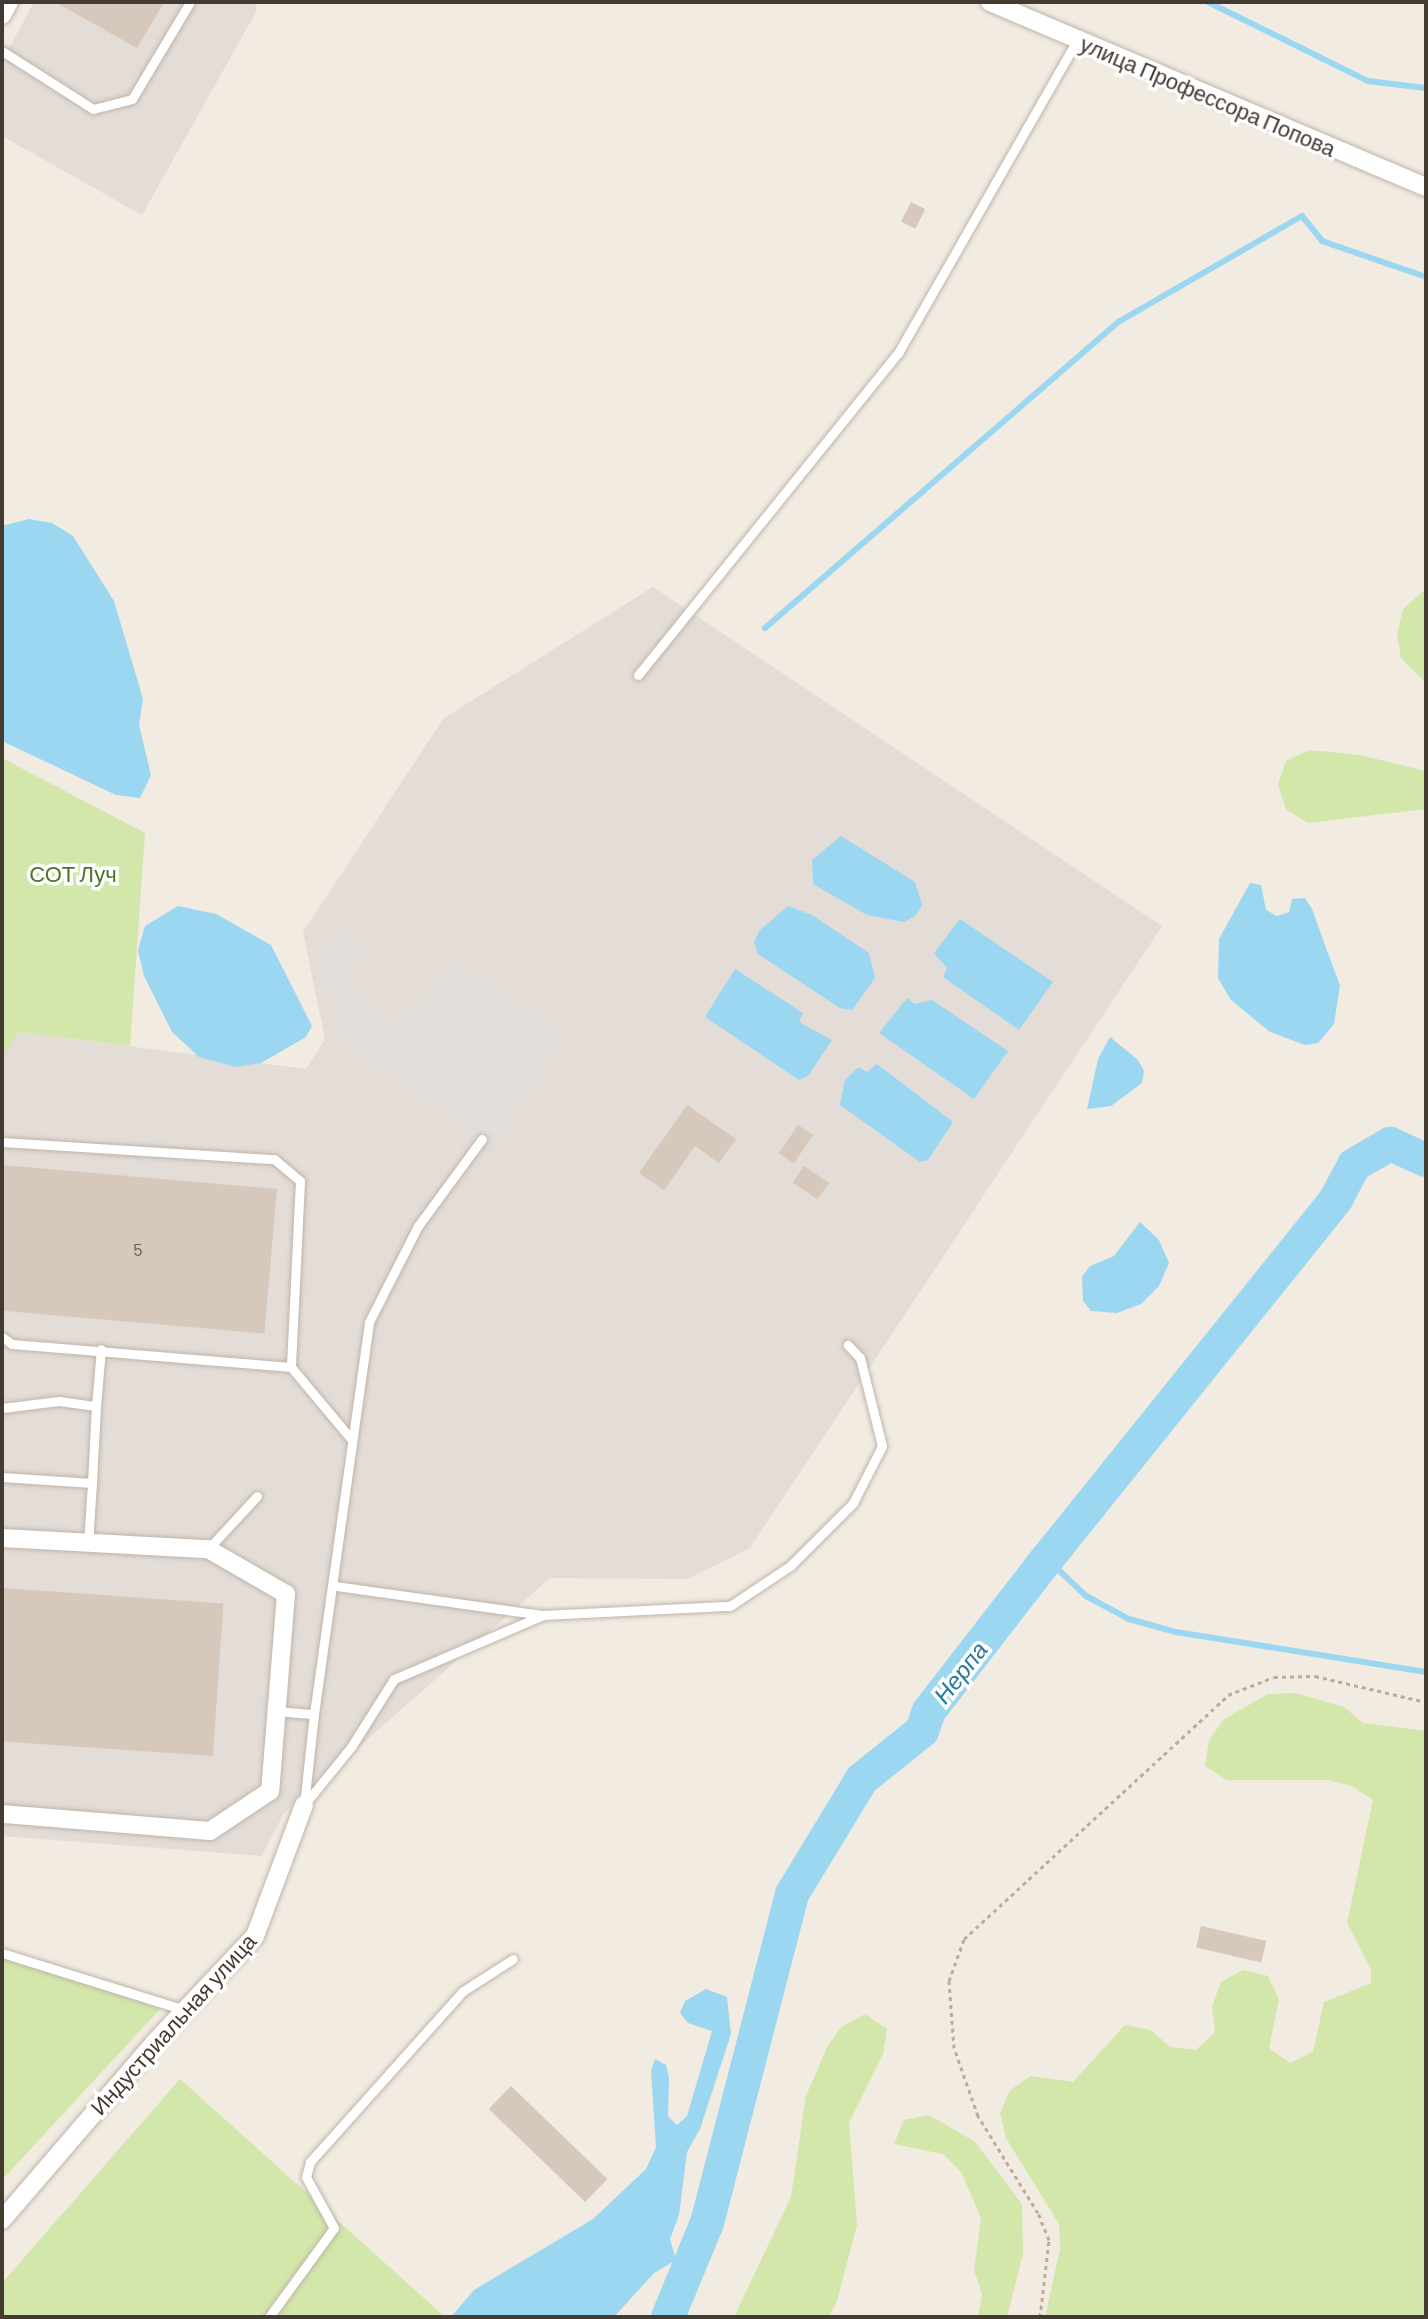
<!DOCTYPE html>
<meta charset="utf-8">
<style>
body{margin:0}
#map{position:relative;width:1428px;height:2319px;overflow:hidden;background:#f1ebe2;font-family:Barlow,sans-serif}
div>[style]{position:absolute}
.industrial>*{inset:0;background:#e3dcd7}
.green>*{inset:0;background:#d2e7a9}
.parking>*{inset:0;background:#e1dedb}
.water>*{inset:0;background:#9bd7f1}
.stream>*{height:6px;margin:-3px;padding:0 3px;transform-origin:3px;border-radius:3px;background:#9bd7f1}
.river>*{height:34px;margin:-17px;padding:0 17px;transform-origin:17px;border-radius:17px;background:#9bd7f1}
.building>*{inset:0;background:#d6c8ba;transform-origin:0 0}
.path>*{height:3px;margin-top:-1.5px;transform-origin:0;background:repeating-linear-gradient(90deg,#bfab95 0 4px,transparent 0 8px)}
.roads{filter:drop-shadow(0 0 2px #c0b4a7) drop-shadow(0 0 2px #c0b4a7)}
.lane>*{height:9px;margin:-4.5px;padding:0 4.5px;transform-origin:4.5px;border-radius:4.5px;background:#fff}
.street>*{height:18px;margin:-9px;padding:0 9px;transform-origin:9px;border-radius:9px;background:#fff}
span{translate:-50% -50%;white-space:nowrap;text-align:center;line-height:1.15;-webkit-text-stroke:7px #fff;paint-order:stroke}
.number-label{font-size:18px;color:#685e54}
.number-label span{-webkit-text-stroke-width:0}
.street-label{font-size:22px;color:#433a32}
.park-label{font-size:22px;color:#4c7425}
.water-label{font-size:24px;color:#287a9f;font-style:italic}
.frame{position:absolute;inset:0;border:4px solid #433a32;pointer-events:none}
</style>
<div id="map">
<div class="industrial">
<div style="clip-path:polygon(34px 2px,256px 2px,256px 12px,142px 215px,2px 136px,2px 61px)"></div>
<div style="clip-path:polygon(653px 587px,1162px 926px,750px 1548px,687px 1579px,550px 1578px,284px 1813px,262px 1856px,2px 1836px,2px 1058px,18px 1032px,306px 1069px,325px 1039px,303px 932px,444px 718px)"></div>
</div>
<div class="green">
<div style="clip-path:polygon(1426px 589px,1426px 683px,1401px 658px,1397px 634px,1403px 609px)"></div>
<div style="clip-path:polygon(1309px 750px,1360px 755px,1426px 771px,1426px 809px,1308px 823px,1286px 809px,1278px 784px,1286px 761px)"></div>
<div style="clip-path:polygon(2px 758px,145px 833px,130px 1046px,19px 1032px,2px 1058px)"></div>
<div style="clip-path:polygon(1295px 1693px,1344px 1707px,1363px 1723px,1426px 1731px,1426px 2317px,1045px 2317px,1060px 2249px,1059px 2224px,1006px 2138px,1000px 2113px,1010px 2090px,1031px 2076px,1073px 2082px,1125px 2025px,1151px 2030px,1170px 2047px,1196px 2050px,1215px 2032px,1212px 2006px,1221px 1982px,1243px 1970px,1268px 1976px,1279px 1999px,1269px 2048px,1290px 2063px,1313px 2052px,1324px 2002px,1371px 1983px,1371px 1969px,1347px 1923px,1373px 1800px,1352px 1786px,1328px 1780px,1227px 1780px,1205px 1766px,1209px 1740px,1224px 1719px,1268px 1694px)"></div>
<div style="clip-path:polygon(2px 1952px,55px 1967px,160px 2009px,2px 2180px)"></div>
<div style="clip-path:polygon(865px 2014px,887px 2029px,883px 2054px,849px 2123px,857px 2225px,837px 2301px,829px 2317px,734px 2317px,791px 2197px,806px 2096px,827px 2047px,841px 2027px)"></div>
<div style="clip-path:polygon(180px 2079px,445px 2317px,2px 2317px,2px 2283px)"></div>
<div style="clip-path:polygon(929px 2115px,975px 2142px,1022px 2204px,1023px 2254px,1007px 2317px,978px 2317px,982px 2294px,974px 2270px,981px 2218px,961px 2172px,943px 2154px,894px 2144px,904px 2120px)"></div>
</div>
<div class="parking">
<div style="clip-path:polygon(341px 931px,361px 941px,350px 975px,353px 994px,365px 1013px,380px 1021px,402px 1022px,417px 1015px,456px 962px,565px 1037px,490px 1141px,340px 1036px,327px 956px)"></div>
</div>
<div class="water">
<div style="clip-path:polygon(29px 519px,52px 523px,73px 536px,114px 601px,143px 699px,139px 725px,151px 775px,140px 798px,116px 795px,2px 741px,2px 526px)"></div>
<div style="clip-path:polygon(841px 836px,915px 882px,922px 905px,915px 916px,904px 922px,867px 915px,813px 884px,812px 860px)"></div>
<div style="clip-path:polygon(1250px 883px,1261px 885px,1266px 910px,1277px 916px,1289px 912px,1292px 899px,1305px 898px,1312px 909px,1340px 986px,1334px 1024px,1318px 1043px,1305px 1045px,1270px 1032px,1231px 1000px,1218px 978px,1219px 939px)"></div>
<div style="clip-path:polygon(178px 906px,216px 914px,271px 945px,312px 1026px,306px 1037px,261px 1063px,236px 1067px,199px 1057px,172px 1032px,144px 976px,138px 950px,145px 926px)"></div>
<div style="clip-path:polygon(788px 906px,812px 915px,869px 953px,875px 978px,852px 1010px,840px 1008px,758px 954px,754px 942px,760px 930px)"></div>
<div style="clip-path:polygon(960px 919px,1053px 982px,1019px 1030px,943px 977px,947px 968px,934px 953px)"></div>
<div style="clip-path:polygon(735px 969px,803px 1013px,799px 1022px,832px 1040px,808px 1076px,799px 1080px,705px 1017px)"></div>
<div style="clip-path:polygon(907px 998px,915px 1004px,932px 1000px,1008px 1051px,974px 1099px,879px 1033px)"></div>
<div style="clip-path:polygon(1110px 1037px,1138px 1060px,1144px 1071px,1142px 1083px,1111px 1106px,1087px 1109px,1098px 1059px)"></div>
<div style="clip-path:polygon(877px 1064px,953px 1122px,928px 1160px,920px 1162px,840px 1105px,845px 1080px,858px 1067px,867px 1072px)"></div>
<div style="clip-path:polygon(1140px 1222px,1159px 1240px,1169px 1263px,1159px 1286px,1141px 1304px,1117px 1313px,1091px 1311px,1083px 1301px,1082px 1277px,1090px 1266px,1114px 1256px)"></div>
<div style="clip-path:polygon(706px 1989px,727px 1997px,731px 2034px,700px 2129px,687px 2152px,679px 2215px,670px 2239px,676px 2260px,654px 2273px,614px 2317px,451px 2317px,474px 2290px,593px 2219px,646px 2169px,656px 2147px,651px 2071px,655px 2059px,666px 2065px,669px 2078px,668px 2116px,677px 2125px,687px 2116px,712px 2031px,688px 2023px,680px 2013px,685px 2001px)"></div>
</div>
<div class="stream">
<div style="left:1208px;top:2px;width:178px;rotate:26.3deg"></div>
<div style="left:1368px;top:81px;width:58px;rotate:6.9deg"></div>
<div style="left:765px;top:628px;width:469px;rotate:-40.9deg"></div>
<div style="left:1120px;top:321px;width:210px;rotate:-30deg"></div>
<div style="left:1302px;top:216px;width:32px;rotate:51deg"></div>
<div style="left:1322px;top:241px;width:110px;rotate:19.1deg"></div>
<div style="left:1047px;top:1559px;width:54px;rotate:43.5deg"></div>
<div style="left:1086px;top:1596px;width:49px;rotate:28.1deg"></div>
<div style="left:1129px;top:1619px;width:49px;rotate:15.5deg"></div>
<div style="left:1176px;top:1632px;width:253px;rotate:9.1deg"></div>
</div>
<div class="river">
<div style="left:668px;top:2317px;width:102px;rotate:-67.5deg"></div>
<div style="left:707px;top:2223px;width:340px;rotate:-75.5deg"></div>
<div style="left:792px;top:1894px;width:135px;rotate:-58.7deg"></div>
<div style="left:862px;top:1779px;width:77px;rotate:-38.7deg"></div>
<div style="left:922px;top:1731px;width:21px;rotate:-71deg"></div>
<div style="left:929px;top:1711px;width:192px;rotate:-52.2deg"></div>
<div style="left:1047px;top:1559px;width:462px;rotate:-51.2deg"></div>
<div style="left:1336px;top:1199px;width:38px;rotate:-62deg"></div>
<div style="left:1354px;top:1165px;width:42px;rotate:-30.3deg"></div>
<div style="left:1390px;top:1144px;width:39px;rotate:24deg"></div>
</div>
<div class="building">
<div style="clip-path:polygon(55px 2px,164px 2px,137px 48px)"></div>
<div style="left:911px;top:202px;width:16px;height:22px;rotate:27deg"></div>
<div style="clip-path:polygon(687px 1105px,736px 1139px,719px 1163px,695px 1146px,664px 1190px,639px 1173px)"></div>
<div style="left:798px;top:1125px;width:18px;height:34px;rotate:34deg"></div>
<div style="left:2px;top:1165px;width:276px;height:145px;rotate:5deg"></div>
<div style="left:804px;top:1166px;width:30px;height:20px;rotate:34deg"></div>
<div style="left:2px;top:1588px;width:222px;height:153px;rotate:4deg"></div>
<div style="left:1201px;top:1926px;width:67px;height:22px;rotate:13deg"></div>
<div style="left:511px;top:2086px;width:134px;height:32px;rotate:44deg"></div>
</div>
<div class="path">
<div style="left:1040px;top:2317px;width:78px;rotate:-83.3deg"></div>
<div style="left:1049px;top:2240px;width:29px;rotate:-112deg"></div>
<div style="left:1038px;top:2213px;width:114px;rotate:-121.7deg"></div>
<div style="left:978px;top:2116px;width:72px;rotate:-109.4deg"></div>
<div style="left:954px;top:2048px;width:67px;rotate:-94.3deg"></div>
<div style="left:949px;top:1981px;width:45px;rotate:-70.3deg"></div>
<div style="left:964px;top:1939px;width:359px;rotate:-42.7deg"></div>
<div style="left:1228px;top:1695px;width:49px;rotate:-21.4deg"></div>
<div style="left:1274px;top:1677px;width:41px;rotate:-1.4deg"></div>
<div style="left:1315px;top:1676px;width:114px;rotate:13.2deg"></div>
</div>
<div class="roads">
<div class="lane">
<div style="left:2px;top:51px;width:108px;rotate:32.5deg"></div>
<div style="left:93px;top:109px;width:40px;rotate:-14.4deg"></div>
<div style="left:132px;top:99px;width:113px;rotate:-59.1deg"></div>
<div style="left:638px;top:675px;width:414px;rotate:-51.1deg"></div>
<div style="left:898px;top:353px;width:361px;rotate:-60.2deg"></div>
<div style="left:2px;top:1142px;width:273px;rotate:3.6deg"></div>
<div style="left:274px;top:1159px;width:34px;rotate:40deg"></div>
<div style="left:300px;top:1181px;width:186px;rotate:92.8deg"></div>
<div style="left:291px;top:1367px;width:280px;rotate:-175.3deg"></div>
<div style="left:12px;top:1344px;width:12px;rotate:-145deg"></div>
<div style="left:291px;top:1367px;width:95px;rotate:50.1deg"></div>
<div style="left:96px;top:1406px;width:57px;rotate:-85deg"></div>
<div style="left:2px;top:1408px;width:57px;rotate:-7deg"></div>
<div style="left:59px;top:1401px;width:37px;rotate:8deg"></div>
<div style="left:96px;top:1406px;width:77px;rotate:93deg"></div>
<div style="left:2px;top:1477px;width:90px;rotate:3.8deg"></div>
<div style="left:92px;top:1483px;width:61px;rotate:93.8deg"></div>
<div style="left:208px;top:1549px;width:72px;rotate:-47.2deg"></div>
<div style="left:336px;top:1586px;width:209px;rotate:8deg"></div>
<div style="left:276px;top:1711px;width:38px;rotate:5deg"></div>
<div style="left:314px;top:1714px;width:91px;rotate:96.3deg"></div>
<div style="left:314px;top:1714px;width:396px;rotate:-82deg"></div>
<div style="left:369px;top:1322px;width:108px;rotate:-63deg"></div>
<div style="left:418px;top:1226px;width:108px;rotate:-53.7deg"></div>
<div style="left:304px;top:1805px;width:75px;rotate:-51deg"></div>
<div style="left:351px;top:1747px;width:80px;rotate:-57.7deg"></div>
<div style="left:394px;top:1679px;width:162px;rotate:-23.2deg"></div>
<div style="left:543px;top:1615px;width:187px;rotate:-2.8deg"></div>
<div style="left:730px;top:1606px;width:72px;rotate:-33.7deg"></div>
<div style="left:790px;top:1566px;width:89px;rotate:-45deg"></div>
<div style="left:853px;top:1503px;width:64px;rotate:-63deg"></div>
<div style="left:882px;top:1446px;width:91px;rotate:-104deg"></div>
<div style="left:860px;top:1358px;width:18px;rotate:-133deg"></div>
<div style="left:2px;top:1953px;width:192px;rotate:17.3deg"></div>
<div style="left:269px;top:2317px;width:110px;rotate:-53.9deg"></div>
<div style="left:334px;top:2228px;width:58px;rotate:-118.8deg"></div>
<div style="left:306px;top:2177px;width:16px;rotate:-75deg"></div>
<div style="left:310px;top:2162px;width:229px;rotate:-48.2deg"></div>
<div style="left:463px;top:1991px;width:59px;rotate:-32.6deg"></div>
</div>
<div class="street">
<div style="left:990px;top:2px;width:474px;rotate:23deg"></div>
<div style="left:2px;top:15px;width:15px;rotate:-62deg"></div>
<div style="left:2px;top:1538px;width:206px;rotate:3.1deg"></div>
<div style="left:208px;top:1549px;width:90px;rotate:30deg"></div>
<div style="left:286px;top:1594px;width:198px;rotate:94.6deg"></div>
<div style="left:270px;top:1791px;width:72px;rotate:146.3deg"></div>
<div style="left:210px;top:1831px;width:209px;rotate:-175.3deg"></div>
<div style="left:2px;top:2220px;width:233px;rotate:-49.3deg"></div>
<div style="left:154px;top:2043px;width:147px;rotate:-46.7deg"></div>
<div style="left:255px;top:1936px;width:140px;rotate:-69.5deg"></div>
</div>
</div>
<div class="number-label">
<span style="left:138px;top:1249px">5</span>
</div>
<div class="street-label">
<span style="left:1208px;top:96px;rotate:23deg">улица Профессора Попова</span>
<span style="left:173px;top:2024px;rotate:-48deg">Индустриальная улица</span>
</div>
<div class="park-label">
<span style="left:73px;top:874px">СОТ Луч</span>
</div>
<div class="water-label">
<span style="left:960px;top:1672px;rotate:-52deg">Нерпа</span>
</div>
<div class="frame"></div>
</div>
